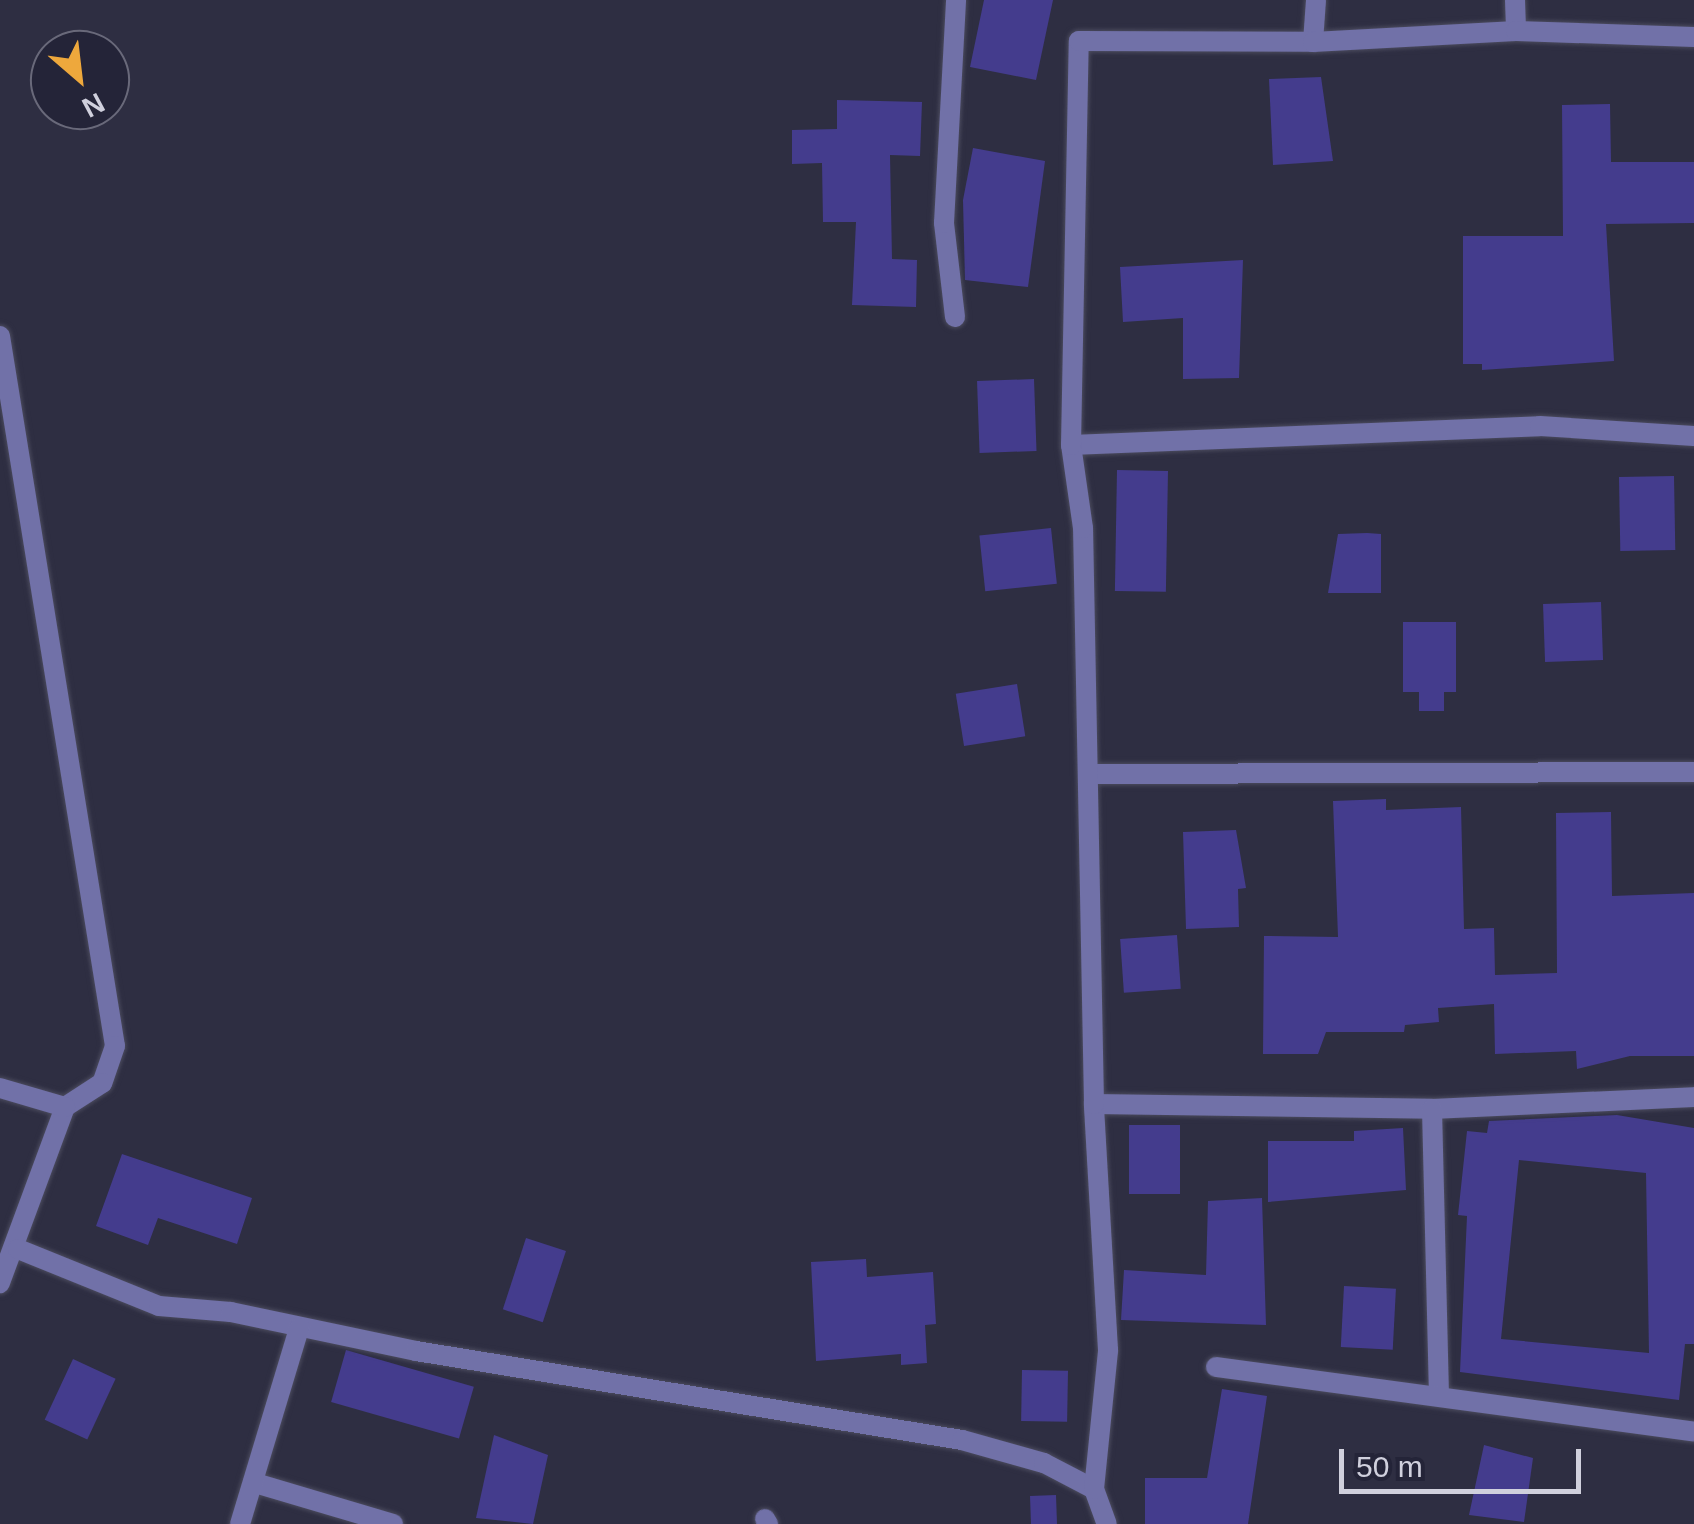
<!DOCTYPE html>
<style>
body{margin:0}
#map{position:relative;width:1694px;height:1524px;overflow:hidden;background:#2e2e42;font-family:Arial,sans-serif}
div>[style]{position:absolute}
.building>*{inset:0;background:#443c8d;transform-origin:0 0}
.roads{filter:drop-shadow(0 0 2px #4b4b5e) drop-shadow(0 0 2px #4b4b5e)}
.minor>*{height:20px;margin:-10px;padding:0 10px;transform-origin:10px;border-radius:10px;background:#7171a8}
span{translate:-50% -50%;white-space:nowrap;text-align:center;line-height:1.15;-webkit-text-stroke:10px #242438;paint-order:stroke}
.north{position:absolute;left:30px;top:30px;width:100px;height:100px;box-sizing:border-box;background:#242438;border:2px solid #69697a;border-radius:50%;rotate:152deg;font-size:28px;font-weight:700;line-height:40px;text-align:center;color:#d0d0dd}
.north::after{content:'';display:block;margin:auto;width:35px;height:45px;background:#eea83c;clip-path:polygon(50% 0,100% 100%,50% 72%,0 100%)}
.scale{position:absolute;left:1339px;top:1449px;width:242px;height:45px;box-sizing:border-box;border:5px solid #d0d0dd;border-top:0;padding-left:12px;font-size:30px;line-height:35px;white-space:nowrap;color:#d0d0dd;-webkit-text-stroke:8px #242438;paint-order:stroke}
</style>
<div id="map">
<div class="building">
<div style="clip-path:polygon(984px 0,1053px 0,1036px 80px,970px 67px)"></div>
<div style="clip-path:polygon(1321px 77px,1333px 161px,1273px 165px,1269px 79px)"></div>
<div style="clip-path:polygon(837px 100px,922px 102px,920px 156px,890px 155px,892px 259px,917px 260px,916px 307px,852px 305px,856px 222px,823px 222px,822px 163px,792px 164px,792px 130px,837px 129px)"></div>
<div style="clip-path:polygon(1610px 104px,1611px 162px,1694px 162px,1694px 223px,1606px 224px,1614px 361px,1482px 370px,1482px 364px,1463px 364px,1463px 236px,1563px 236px,1562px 105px)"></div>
<div style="clip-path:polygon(973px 148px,1045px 161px,1028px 287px,965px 280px,963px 200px)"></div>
<div style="clip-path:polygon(1243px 260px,1239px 378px,1183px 379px,1183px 318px,1123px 322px,1120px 267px)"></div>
<div style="left:1034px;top:379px;width:72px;height:57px;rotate:88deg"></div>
<div style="left:1117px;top:470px;width:51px;height:121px;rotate:1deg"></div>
<div style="left:1674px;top:476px;width:74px;height:55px;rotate:89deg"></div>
<div style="left:1051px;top:528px;width:56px;height:72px;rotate:84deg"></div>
<div style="clip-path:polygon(1367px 533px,1381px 534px,1381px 593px,1328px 593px,1338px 534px)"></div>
<div style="left:1601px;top:602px;width:58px;height:58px;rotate:88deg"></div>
<div style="clip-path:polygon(1403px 622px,1456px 622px,1456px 692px,1444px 692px,1444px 711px,1419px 711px,1419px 692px,1403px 692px)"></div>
<div style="left:1017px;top:684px;width:53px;height:62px;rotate:81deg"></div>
<div style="clip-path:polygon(1386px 799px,1386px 810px,1461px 807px,1464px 929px,1494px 928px,1495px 975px,1557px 973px,1556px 813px,1611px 812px,1612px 896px,1694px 893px,1694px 1056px,1630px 1056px,1577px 1069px,1576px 1051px,1495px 1054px,1494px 1004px,1438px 1008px,1439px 1022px,1405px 1025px,1404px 1032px,1326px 1032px,1318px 1054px,1263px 1054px,1264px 936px,1338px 937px,1333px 801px)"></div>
<div style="clip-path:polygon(1236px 830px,1246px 888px,1238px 889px,1239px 927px,1186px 929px,1183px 832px)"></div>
<div style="left:1177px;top:935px;width:54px;height:57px;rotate:86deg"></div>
<div style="clip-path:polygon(evenodd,1617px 1115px,1694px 1128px,1694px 1344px,1685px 1344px,1679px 1400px,1460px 1372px,1467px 1216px,1458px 1215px,1467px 1131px,1487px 1133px,1489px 1121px,1617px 1115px,1519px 1160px,1646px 1173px,1649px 1353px,1501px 1339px,1519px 1160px)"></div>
<div style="left:1129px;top:1125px;width:51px;height:69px"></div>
<div style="clip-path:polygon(1403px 1128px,1406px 1190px,1268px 1202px,1268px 1141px,1354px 1141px,1354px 1131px)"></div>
<div style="clip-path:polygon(122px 1154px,252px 1198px,237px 1244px,158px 1218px,148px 1245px,96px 1226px)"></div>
<div style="clip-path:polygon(1262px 1198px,1266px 1325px,1121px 1320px,1124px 1270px,1206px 1275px,1208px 1201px)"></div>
<div style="left:526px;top:1238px;width:42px;height:75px;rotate:18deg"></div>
<div style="clip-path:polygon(866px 1259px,867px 1277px,933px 1272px,936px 1324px,925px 1325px,927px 1363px,901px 1365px,901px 1354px,816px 1361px,811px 1262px)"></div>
<div style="left:1344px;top:1286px;width:52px;height:61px;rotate:3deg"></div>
<div style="left:346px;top:1350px;width:133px;height:54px;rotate:16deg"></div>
<div style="left:73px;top:1359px;width:47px;height:67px;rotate:25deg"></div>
<div style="left:1022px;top:1370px;width:46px;height:51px;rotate:1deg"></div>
<div style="clip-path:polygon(1222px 1389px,1267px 1396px,1248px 1524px,1145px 1524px,1145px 1478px,1207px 1478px)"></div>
<div style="clip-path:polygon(494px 1435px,548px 1455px,533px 1524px,476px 1518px)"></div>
<div style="clip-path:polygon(1484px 1445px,1533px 1458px,1524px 1522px,1469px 1515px)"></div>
<div style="left:1056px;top:1495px;width:29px;height:26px;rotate:88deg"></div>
</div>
<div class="roads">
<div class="minor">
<div style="left:1515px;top:0;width:31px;rotate:88deg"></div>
<div style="left:1313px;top:42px;width:42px;rotate:-85.9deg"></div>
<div style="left:955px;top:317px;width:95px;rotate:-96.7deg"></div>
<div style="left:944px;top:223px;width:223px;rotate:-86.9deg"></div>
<div style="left:0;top:336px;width:719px;rotate:80.8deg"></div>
<div style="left:115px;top:1046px;width:39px;rotate:109deg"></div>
<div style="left:102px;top:1083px;width:44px;rotate:147deg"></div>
<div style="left:65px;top:1107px;width:188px;rotate:110.3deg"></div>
<div style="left:1071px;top:445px;width:469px;rotate:-2.3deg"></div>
<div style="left:1540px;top:426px;width:154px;rotate:3.7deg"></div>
<div style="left:1089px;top:774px;width:605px;rotate:-0.19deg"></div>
<div style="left:0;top:1088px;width:68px;rotate:16.3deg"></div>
<div style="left:1094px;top:1104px;width:338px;rotate:0.8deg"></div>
<div style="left:1432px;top:1109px;width:262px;rotate:-2.6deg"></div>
<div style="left:1432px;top:1109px;width:283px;rotate:88.6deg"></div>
<div style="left:18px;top:1249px;width:152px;rotate:22deg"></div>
<div style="left:159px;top:1306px;width:72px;rotate:4.8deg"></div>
<div style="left:231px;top:1312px;width:189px;rotate:11.9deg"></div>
<div style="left:416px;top:1351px;width:553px;rotate:9.26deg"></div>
<div style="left:962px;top:1440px;width:85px;rotate:15.7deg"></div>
<div style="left:1044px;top:1463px;width:56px;rotate:27.5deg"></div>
<div style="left:1094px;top:1489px;width:37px;rotate:70deg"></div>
<div style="left:1216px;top:1367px;width:482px;rotate:7.7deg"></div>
<div style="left:255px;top:1483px;width:144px;rotate:16.5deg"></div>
<div style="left:1094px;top:1489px;width:140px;rotate:-84.2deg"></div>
<div style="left:1108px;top:1350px;width:246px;rotate:-93.3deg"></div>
<div style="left:1094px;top:1104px;width:576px;rotate:-91.09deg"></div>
<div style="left:1083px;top:528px;width:84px;rotate:-98.2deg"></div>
<div style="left:1071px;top:445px;width:404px;rotate:-88.9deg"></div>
<div style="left:1079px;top:41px;width:234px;rotate:0.2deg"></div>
<div style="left:1313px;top:42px;width:203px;rotate:-3.1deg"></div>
<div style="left:1516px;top:31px;width:178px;rotate:1.9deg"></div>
<div style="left:765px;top:1519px;width:6px;rotate:59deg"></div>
<div style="left:240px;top:1524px;width:205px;rotate:-73.2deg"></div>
</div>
</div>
<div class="north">N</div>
<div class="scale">50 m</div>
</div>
